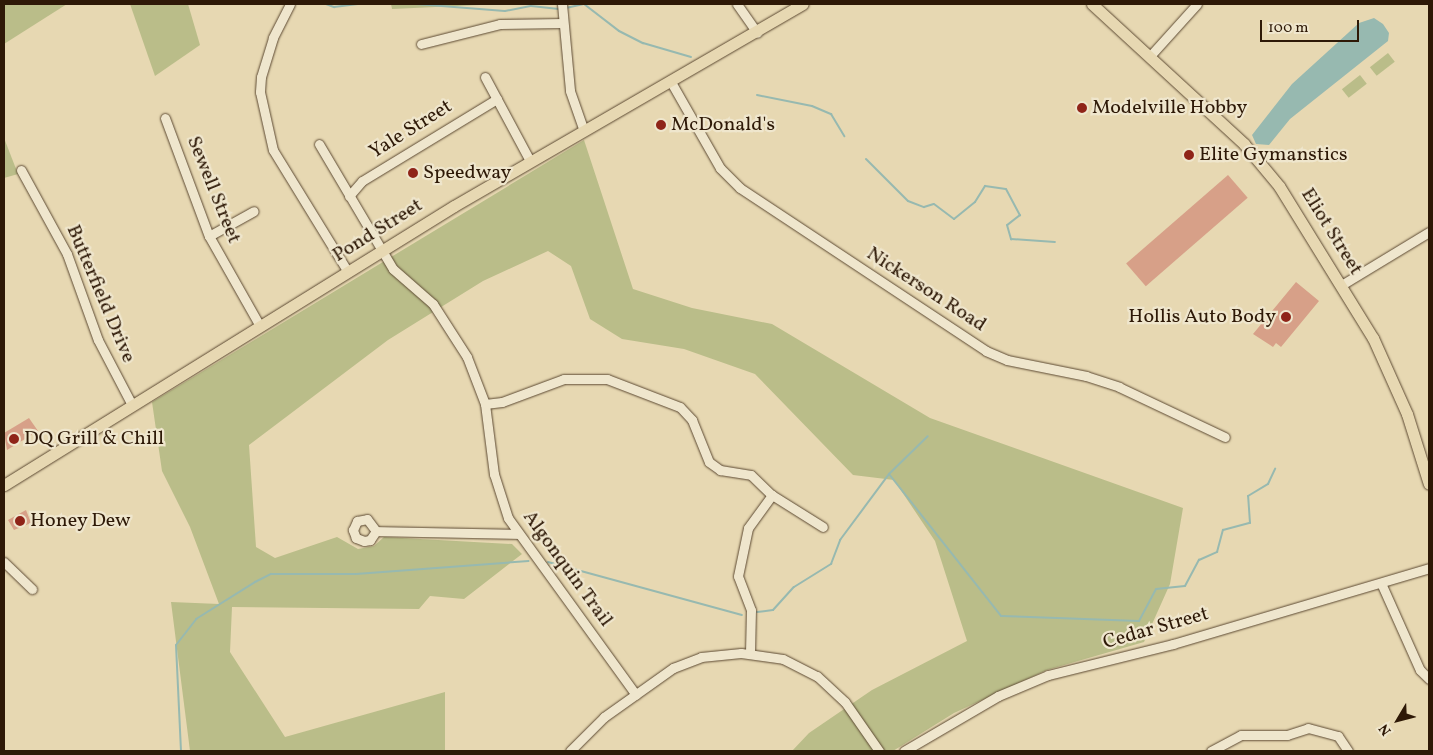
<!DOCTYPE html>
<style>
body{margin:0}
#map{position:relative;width:1433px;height:755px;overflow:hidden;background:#e7d8b2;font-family:Vollkorn,serif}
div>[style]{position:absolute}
.green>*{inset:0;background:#babd89;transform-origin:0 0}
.water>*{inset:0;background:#97b9b0}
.stream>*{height:2px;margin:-1px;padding:0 1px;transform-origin:1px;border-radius:1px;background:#97b9b0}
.building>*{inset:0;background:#d7a088;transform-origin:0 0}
.roads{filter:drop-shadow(0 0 1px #5c4932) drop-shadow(0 0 1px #5c4932)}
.minor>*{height:9px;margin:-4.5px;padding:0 4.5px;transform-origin:4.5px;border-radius:4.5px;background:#efe6cd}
.major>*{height:11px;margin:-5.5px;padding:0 5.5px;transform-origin:5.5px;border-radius:5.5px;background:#e7d8b2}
.dots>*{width:14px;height:14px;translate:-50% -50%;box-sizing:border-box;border:2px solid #efe6cd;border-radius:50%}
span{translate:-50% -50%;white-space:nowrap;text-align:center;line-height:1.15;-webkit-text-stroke:4.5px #efe6cd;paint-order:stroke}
.poi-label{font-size:20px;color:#2e1907}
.left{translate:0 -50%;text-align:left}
.right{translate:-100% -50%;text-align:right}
.street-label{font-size:20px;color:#2e1907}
.frame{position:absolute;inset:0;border:5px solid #2e1907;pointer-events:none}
.north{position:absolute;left:1373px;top:695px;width:50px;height:50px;-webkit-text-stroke:4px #efe6cd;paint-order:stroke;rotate:233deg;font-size:14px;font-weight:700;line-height:20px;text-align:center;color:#2e1907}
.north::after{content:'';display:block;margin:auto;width:18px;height:22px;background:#2e1907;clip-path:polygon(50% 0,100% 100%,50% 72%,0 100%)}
.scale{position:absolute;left:1260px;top:20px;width:99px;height:22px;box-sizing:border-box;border:2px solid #2e1907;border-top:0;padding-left:6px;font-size:15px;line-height:18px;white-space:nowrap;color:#2e1907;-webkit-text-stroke:4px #efe6cd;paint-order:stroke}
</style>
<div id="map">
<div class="green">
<div style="clip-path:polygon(4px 4px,67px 4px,4px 44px)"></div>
<div style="clip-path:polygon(130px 4px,188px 4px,200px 45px,155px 76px)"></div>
<div style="clip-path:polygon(391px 4px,501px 4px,392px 9px)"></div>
<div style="left:1388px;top:53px;width:11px;height:23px;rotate:52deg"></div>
<div style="left:1360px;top:75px;width:11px;height:23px;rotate:52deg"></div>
<div style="clip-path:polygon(4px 138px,18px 174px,4px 178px)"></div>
<div style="clip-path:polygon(584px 140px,633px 289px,692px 308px,772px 324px,930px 418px,1183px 508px,1170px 584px,1144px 642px,1047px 670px,954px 713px,893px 751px,792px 751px,809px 733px,872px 690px,967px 641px,935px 541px,894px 480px,853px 475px,755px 374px,684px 349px,622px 339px,590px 319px,571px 266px,548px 251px,483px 281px,388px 340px,249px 445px,256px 547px,275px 558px,337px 537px,358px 549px,374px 546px,384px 537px,512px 544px,522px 554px,464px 599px,430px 596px,419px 609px,232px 607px,230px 652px,285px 737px,445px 692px,445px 751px,190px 751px,171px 602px,219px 604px,190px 527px,162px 471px,152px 402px)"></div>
</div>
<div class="water">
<div style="clip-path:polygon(1374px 18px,1383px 24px,1389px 33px,1388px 41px,1290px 119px,1269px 145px,1256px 144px,1252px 135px,1292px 84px,1359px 23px)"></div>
</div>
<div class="stream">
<div style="left:326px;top:4px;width:9px;rotate:21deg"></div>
<div style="left:334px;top:7px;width:24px;rotate:-7deg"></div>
<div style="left:416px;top:4px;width:89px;rotate:4.5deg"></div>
<div style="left:505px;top:11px;width:26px;rotate:-11deg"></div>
<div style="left:531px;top:6px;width:28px;rotate:6deg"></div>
<div style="left:584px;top:4px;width:44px;rotate:37.6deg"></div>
<div style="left:619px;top:31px;width:27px;rotate:27deg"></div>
<div style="left:643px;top:43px;width:50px;rotate:16.3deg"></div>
<div style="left:566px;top:8px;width:17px;rotate:-13deg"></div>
<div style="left:757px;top:95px;width:56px;rotate:11.3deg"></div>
<div style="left:812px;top:106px;width:21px;rotate:23deg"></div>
<div style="left:831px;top:114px;width:26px;rotate:59deg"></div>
<div style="left:866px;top:159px;width:59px;rotate:45deg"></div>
<div style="left:908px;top:201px;width:17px;rotate:21deg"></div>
<div style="left:924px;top:207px;width:10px;rotate:-17deg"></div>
<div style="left:934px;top:204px;width:25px;rotate:37deg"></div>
<div style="left:954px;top:219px;width:27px;rotate:-39deg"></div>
<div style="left:975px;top:202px;width:19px;rotate:-58deg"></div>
<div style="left:985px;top:186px;width:21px;rotate:8deg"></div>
<div style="left:1006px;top:189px;width:30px;rotate:62deg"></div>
<div style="left:1020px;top:215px;width:16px;rotate:142deg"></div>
<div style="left:1007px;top:225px;width:15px;rotate:74deg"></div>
<div style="left:1011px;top:239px;width:44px;rotate:3.9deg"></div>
<div style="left:889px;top:474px;width:181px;rotate:51.7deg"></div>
<div style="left:1001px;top:616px;width:138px;rotate:2.1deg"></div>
<div style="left:1139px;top:621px;width:36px;rotate:-62deg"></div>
<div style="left:1156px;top:589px;width:29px;rotate:-6deg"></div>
<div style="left:1185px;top:586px;width:30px;rotate:-62deg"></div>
<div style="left:1199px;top:560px;width:20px;rotate:-24deg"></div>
<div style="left:1217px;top:552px;width:23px;rotate:-75deg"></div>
<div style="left:1223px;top:530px;width:28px;rotate:-15deg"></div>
<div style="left:1250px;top:523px;width:27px;rotate:-94deg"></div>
<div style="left:1248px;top:496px;width:23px;rotate:-31deg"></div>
<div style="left:1268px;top:484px;width:17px;rotate:-65deg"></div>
<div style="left:548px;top:562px;width:201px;rotate:15.3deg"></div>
<div style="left:757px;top:612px;width:16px;rotate:-7deg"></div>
<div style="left:773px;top:610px;width:31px;rotate:-48deg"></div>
<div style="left:794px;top:587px;width:44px;rotate:-31.9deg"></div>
<div style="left:831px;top:564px;width:26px;rotate:-69deg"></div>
<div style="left:840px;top:540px;width:82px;rotate:-53.4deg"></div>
<div style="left:889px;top:474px;width:54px;rotate:-44.3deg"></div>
<div style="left:181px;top:751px;width:106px;rotate:-92.7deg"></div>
<div style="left:176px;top:645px;width:33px;rotate:-52deg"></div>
<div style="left:196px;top:619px;width:70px;rotate:-32.1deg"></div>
<div style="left:255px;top:582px;width:18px;rotate:-27deg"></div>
<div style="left:271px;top:574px;width:85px"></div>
<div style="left:356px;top:574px;width:173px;rotate:-4.3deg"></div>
</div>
<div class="building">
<div style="left:1228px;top:175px;width:30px;height:135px;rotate:49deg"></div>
<div style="clip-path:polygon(1296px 282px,1319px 301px,1281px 347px,1276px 343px,1273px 347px,1253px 334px)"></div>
<div style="clip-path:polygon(29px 418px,38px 431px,7px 450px,4px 433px)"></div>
<div style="clip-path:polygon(26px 510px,31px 523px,14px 530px,8px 520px)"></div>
</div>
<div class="roads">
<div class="minor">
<div style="left:290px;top:4px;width:38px;rotate:117deg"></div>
<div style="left:273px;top:38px;width:41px;rotate:107.1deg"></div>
<div style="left:261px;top:77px;width:15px;rotate:94deg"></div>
<div style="left:260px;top:92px;width:59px;rotate:77.4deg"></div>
<div style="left:273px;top:150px;width:143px;rotate:58.4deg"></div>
<div style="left:562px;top:4px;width:87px;rotate:84.7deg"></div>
<div style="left:570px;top:91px;width:42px;rotate:70.7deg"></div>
<div style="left:737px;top:4px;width:35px;rotate:55deg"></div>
<div style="left:421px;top:44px;width:81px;rotate:-14.2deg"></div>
<div style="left:500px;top:24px;width:63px;rotate:-0.9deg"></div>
<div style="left:1150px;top:56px;width:70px;rotate:-47.9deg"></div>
<div style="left:485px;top:77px;width:95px;rotate:61.8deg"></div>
<div style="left:671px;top:82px;width:99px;rotate:60.3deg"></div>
<div style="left:720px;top:168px;width:28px;rotate:45deg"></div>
<div style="left:740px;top:188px;width:295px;rotate:33.5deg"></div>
<div style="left:986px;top:351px;width:23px;rotate:23deg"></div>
<div style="left:1007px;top:360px;width:81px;rotate:11.4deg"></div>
<div style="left:1086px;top:376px;width:35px;rotate:18deg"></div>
<div style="left:1119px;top:387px;width:117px;rotate:25.3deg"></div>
<div style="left:165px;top:118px;width:126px;rotate:69.6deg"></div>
<div style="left:209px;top:236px;width:103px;rotate:60.5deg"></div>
<div style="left:319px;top:144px;width:145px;rotate:59.4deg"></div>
<div style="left:393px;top:269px;width:53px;rotate:41.2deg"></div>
<div style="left:433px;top:304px;width:63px;rotate:57.3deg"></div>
<div style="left:467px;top:357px;width:50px;rotate:69deg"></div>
<div style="left:485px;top:404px;width:71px;rotate:82.7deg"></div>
<div style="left:494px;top:474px;width:46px;rotate:72.3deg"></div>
<div style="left:508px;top:518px;width:218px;rotate:54.1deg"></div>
<div style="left:21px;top:170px;width:96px;rotate:61.3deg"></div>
<div style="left:67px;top:254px;width:91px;rotate:70.2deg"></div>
<div style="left:98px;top:340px;width:73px;rotate:62.4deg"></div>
<div style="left:349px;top:196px;width:20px;rotate:-49deg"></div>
<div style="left:362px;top:181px;width:158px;rotate:-31.3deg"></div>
<div style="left:209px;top:236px;width:51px;rotate:-29.1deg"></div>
<div style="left:1343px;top:284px;width:100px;rotate:-31.2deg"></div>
<div style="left:485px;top:404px;width:17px;rotate:-7deg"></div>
<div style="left:502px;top:402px;width:66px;rotate:-20.4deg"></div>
<div style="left:564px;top:379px;width:43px"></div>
<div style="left:607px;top:379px;width:78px;rotate:21deg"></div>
<div style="left:680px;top:407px;width:18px;rotate:47deg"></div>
<div style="left:692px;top:420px;width:45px;rotate:68deg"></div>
<div style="left:709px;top:462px;width:14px;rotate:36deg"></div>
<div style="left:720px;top:470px;width:31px;rotate:9deg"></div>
<div style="left:751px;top:475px;width:29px;rotate:44deg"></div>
<div style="left:376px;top:531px;width:11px;rotate:124deg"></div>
<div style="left:370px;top:540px;width:6px;rotate:171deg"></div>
<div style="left:364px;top:541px;width:9px;rotate:-159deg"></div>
<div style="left:356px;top:538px;width:9px;rotate:-111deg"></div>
<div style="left:353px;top:530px;width:10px;rotate:-66deg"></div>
<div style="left:357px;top:521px;width:10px;rotate:-11deg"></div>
<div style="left:367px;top:519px;width:15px;rotate:53deg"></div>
<div style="left:376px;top:531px;width:142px;rotate:1.2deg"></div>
<div style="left:4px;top:562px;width:39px;rotate:44deg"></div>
<div style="left:1381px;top:583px;width:95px;rotate:65.9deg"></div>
<div style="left:1420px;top:670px;width:13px;rotate:45deg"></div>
<div style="left:750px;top:653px;width:43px;rotate:-88.7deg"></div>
<div style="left:751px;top:610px;width:36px;rotate:-111deg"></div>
<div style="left:738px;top:576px;width:49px;rotate:-78.2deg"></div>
<div style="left:748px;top:528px;width:41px;rotate:-54deg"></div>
<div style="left:772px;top:495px;width:60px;rotate:32.1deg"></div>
<div style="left:570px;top:751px;width:48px;rotate:-45deg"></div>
<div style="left:604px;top:717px;width:85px;rotate:-35.4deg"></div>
<div style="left:673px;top:668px;width:30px;rotate:-21deg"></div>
<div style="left:701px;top:657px;width:40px;rotate:-5.7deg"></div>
<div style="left:741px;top:653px;width:42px;rotate:8.1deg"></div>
<div style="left:783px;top:659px;width:38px;rotate:27deg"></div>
<div style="left:817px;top:676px;width:38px;rotate:43deg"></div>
<div style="left:845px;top:702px;width:60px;rotate:55.2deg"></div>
<div style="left:904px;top:751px;width:109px;rotate:-30.3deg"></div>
<div style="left:998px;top:696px;width:54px;rotate:-22.8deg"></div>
<div style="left:1048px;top:675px;width:129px;rotate:-13.9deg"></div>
<div style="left:1173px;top:644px;width:267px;rotate:-16.5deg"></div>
<div style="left:1211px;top:751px;width:34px;rotate:-28deg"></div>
<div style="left:1241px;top:735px;width:46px"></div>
<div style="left:1287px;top:735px;width:22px;rotate:-18deg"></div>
<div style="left:1308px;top:728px;width:31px;rotate:15deg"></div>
<div style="left:1338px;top:736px;width:18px;rotate:56deg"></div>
</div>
<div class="major">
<div style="left:1092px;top:4px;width:207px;rotate:42.6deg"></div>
<div style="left:1244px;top:144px;width:55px;rotate:50.2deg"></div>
<div style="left:1279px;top:186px;width:179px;rotate:58.3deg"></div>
<div style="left:1373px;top:338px;width:83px;rotate:65.9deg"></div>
<div style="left:1407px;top:414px;width:73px;rotate:72.6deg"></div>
<div style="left:4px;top:485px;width:529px;rotate:-31.8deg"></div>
<div style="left:454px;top:206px;width:403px;rotate:-30.1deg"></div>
</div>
</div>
<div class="dots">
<div style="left:1082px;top:108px;background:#8f2418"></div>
<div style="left:661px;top:125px;background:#8f2418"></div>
<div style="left:1189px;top:155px;background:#8f2418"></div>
<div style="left:413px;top:173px;background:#8f2418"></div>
<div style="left:1286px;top:317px;background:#8f2418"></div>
<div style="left:14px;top:439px;background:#8f2418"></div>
<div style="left:20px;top:521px;background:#8f2418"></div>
</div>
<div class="poi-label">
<span class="left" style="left:1092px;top:108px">Modelville Hobby</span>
<span class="left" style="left:671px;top:125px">McDonald's</span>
<span class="left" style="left:1199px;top:155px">Elite Gymanstics</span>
<span class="left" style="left:423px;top:173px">Speedway</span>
<span class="right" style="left:1276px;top:317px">Hollis Auto Body</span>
<span class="left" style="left:24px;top:439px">DQ Grill &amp; Chill</span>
<span class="left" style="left:30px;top:521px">Honey Dew</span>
</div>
<div class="street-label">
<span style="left:411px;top:130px;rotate:-32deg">Yale Street</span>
<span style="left:213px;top:190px;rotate:68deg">Sewell Street</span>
<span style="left:378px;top:231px;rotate:-32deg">Pond Street</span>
<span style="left:1331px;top:232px;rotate:58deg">Eliot Street</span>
<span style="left:926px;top:290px;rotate:33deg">Nickerson Road</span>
<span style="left:100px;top:294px;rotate:67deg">Butterfield Drive</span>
<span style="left:567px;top:569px;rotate:54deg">Algonquin Trail</span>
<span style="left:1156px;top:629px;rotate:-16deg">Cedar Street</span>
</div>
<div class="frame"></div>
<div class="north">N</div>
<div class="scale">100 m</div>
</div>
